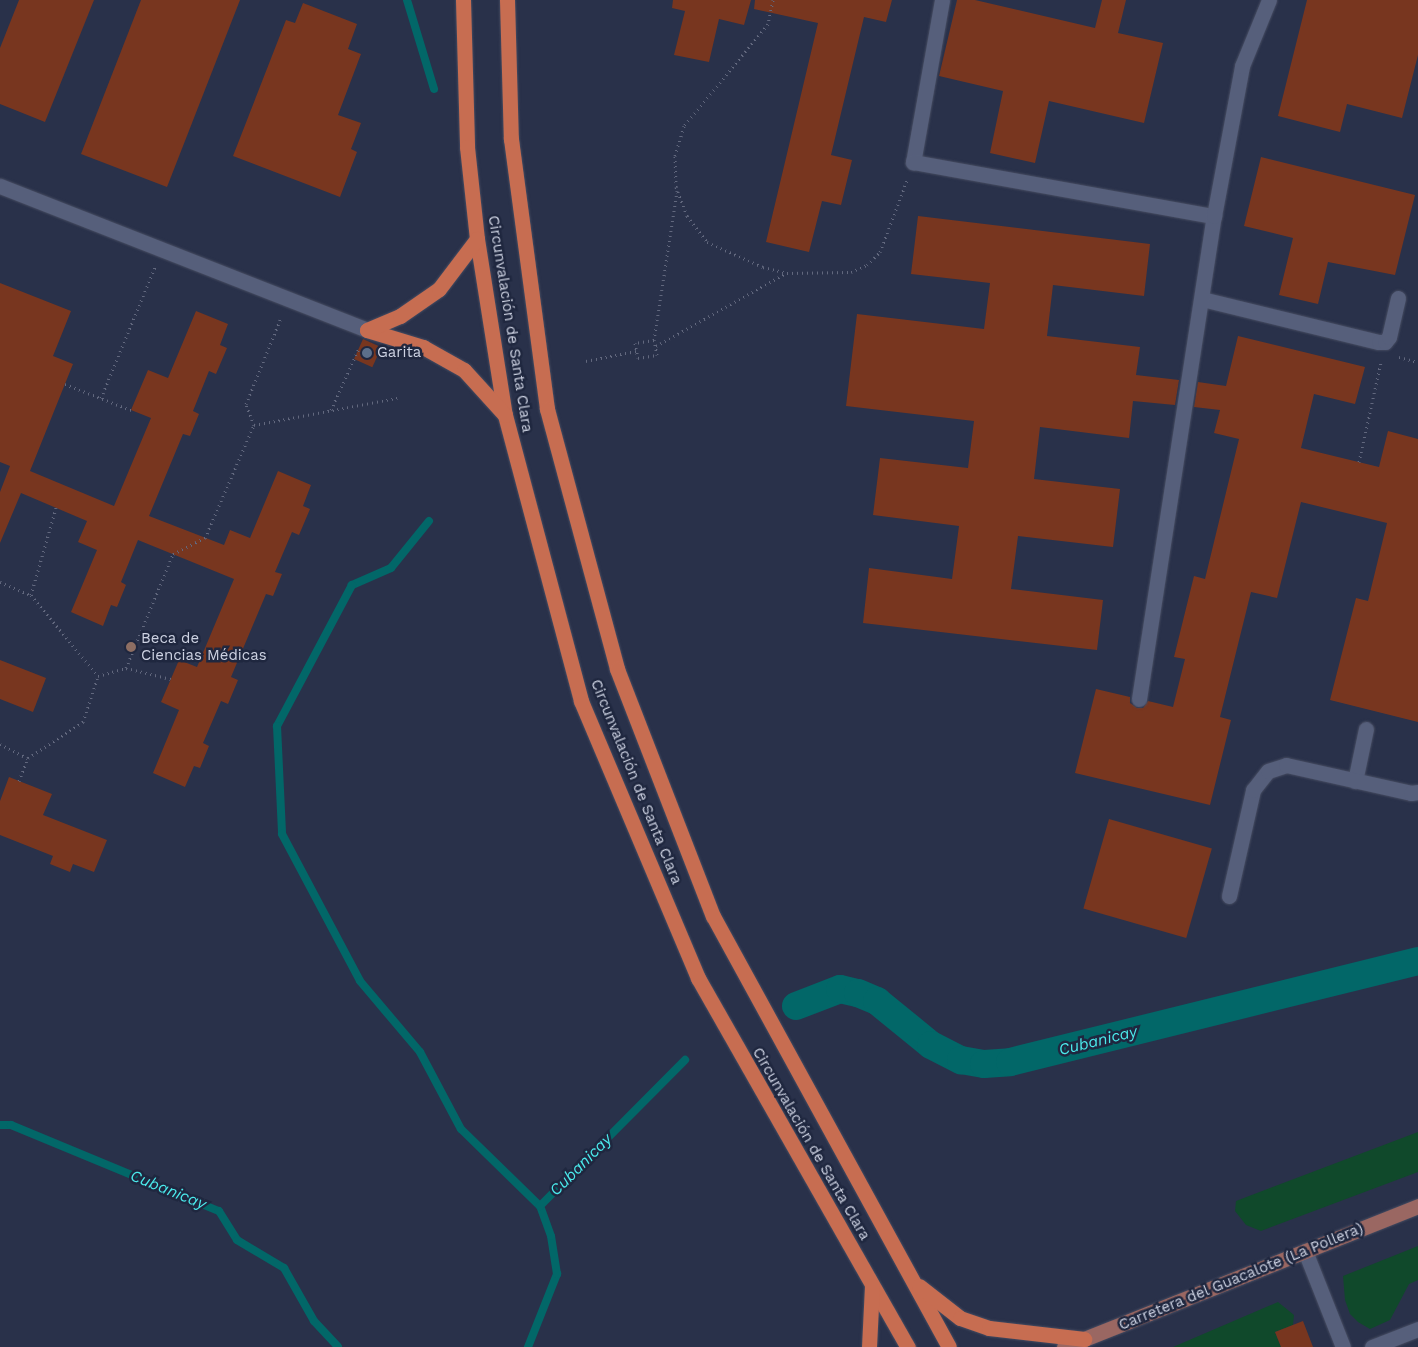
<!DOCTYPE html>
<meta charset="utf-8">
<style>
body{margin:0}
#map{position:relative;width:1418px;height:1347px;overflow:hidden;background:#29314a;font-family:"Work Sans",sans-serif}
div>[style]{position:absolute}
.green>*{inset:0;background:#10492b}
.stream>*{height:8px;margin:-4px;padding:0 4px;transform-origin:4px;border-radius:4px;background:#026768}
.canal>*{height:28px;margin:-14px;padding:0 14px;transform-origin:14px;border-radius:14px;background:#026768}
.building>*{inset:0;background:#78361f;transform-origin:0 0}
.path>*{height:3px;margin-top:-1.5px;transform-origin:0;background:repeating-linear-gradient(90deg,#62687e 0 1px,transparent 0 5px)}
.roads{filter:drop-shadow(0 0 1px #464c61) drop-shadow(0 0 1px #464c61)}
.minor>*{height:15px;margin:-7.5px;padding:0 7.5px;transform-origin:7.5px;border-radius:7.5px;background:#565f7b}
.major>*{height:15px;margin:-7.5px;padding:0 7.5px;transform-origin:7.5px;border-radius:7.5px;background:#9a6762}
.highway>*{height:15px;margin:-7.5px;padding:0 7.5px;transform-origin:7.5px;border-radius:7.5px;background:#c76d51}
.dots>*{width:14px;height:14px;translate:-50% -50%;box-sizing:border-box;border:2px solid #1f273f;border-radius:50%}
span{translate:-50% -50%;white-space:nowrap;text-align:center;line-height:1.15;-webkit-text-stroke:5px #1f273f;paint-order:stroke}
.street-label{font-size:15px;color:#cdd2e2}
.poi-label{font-size:15px;color:#cdd2e2}
.left{translate:0 -50%;text-align:left}
.water-label{font-size:16px;color:#4beaec;font-style:italic}
</style>
<div id="map">
<div class="green">
<div style="clip-path:polygon(1418px 1132px,1418px 1172px,1261px 1231px,1246px 1225px,1235px 1211px,1236px 1201px)"></div>
<div style="clip-path:polygon(1418px 1246px,1418px 1280px,1409px 1284px,1390px 1320px,1370px 1329px,1358px 1322px,1350px 1314px,1345px 1300px,1343px 1276px)"></div>
<div style="clip-path:polygon(1278px 1302px,1294px 1315px,1293px 1325px,1275px 1332px,1281px 1347px,1173px 1347px)"></div>
</div>
<div class="stream">
<div style="left:407px;top:0;width:93px;rotate:73.1deg"></div>
<div style="left:429px;top:521px;width:60px;rotate:129deg"></div>
<div style="left:391px;top:568px;width:43px;rotate:156.4deg"></div>
<div style="left:352px;top:585px;width:160px;rotate:118deg"></div>
<div style="left:277px;top:726px;width:108px;rotate:87.3deg"></div>
<div style="left:282px;top:834px;width:166px;rotate:62deg"></div>
<div style="left:360px;top:981px;width:93px;rotate:49.8deg"></div>
<div style="left:420px;top:1052px;width:87px;rotate:62deg"></div>
<div style="left:461px;top:1129px;width:110px;rotate:44.3deg"></div>
<div style="left:0;top:1125px;width:11px"></div>
<div style="left:11px;top:1125px;width:225px;rotate:22.5deg"></div>
<div style="left:219px;top:1211px;width:34px;rotate:58deg"></div>
<div style="left:237px;top:1240px;width:55px;rotate:30.8deg"></div>
<div style="left:284px;top:1268px;width:61px;rotate:60.5deg"></div>
<div style="left:314px;top:1321px;width:35px;rotate:47deg"></div>
<div style="left:528px;top:1347px;width:79px;rotate:-68.3deg"></div>
<div style="left:557px;top:1274px;width:38px;rotate:-99deg"></div>
<div style="left:551px;top:1236px;width:32px;rotate:-110deg"></div>
<div style="left:540px;top:1206px;width:206px;rotate:-45.2deg"></div>
</div>
<div class="canal">
<div style="left:796px;top:1006px;width:47px;rotate:-21.1deg"></div>
<div style="left:840px;top:989px;width:18px;rotate:13deg"></div>
<div style="left:858px;top:993px;width:21px;rotate:23deg"></div>
<div style="left:877px;top:1001px;width:70px;rotate:39.2deg"></div>
<div style="left:931px;top:1045px;width:34px;rotate:27deg"></div>
<div style="left:961px;top:1060px;width:23px;rotate:10deg"></div>
<div style="left:984px;top:1064px;width:26px;rotate:-4deg"></div>
<div style="left:1010px;top:1062px;width:420px;rotate:-13.9deg"></div>
</div>
<div class="building">
<div style="clip-path:polygon(19px 0,94px 0,45px 122px,0 104px,0 48px)"></div>
<div style="clip-path:polygon(141px 0,240px 0,167px 187px,81px 154px)"></div>
<div style="clip-path:polygon(673px 0,751px 0,744px 25px,719px 19px,709px 62px,674px 55px,685px 11px,672px 8px)"></div>
<div style="clip-path:polygon(755px 0,892px 0,886px 22px,864px 17px,831px 155px,852px 160px,841px 205px,822px 201px,809px 252px,766px 242px,818px 23px,754px 9px)"></div>
<div style="clip-path:polygon(957px 0,975px 0,1095px 28px,1102px 0,1126px 0,1118px 33px,1163px 43px,1144px 123px,1049px 101px,1035px 163px,990px 153px,1003px 91px,939px 76px)"></div>
<div style="clip-path:polygon(1307px 0,1418px 0,1418px 55px,1402px 118px,1347px 104px,1340px 132px,1278px 116px)"></div>
<div style="clip-path:polygon(303px 3px,357px 24px,348px 49px,361px 54px,338px 115px,361px 123px,351px 149px,357px 152px,340px 197px,233px 156px,286px 20px,295px 23px)"></div>
<div style="clip-path:polygon(1261px 157px,1415px 195px,1395px 275px,1328px 262px,1318px 304px,1279px 295px,1293px 238px,1244px 226px)"></div>
<div style="clip-path:polygon(918px 216px,1150px 244px,1144px 296px,1053px 285px,1047px 336px,1140px 347px,1136px 375px,1179px 380px,1175px 405px,1133px 401px,1129px 438px,1040px 427px,1034px 479px,1120px 489px,1113px 547px,1018px 536px,1011px 589px,1103px 600px,1097px 650px,863px 623px,869px 568px,952px 579px,959px 526px,873px 515px,880px 458px,968px 468px,974px 421px,846px 406px,857px 314px,984px 329px,990px 283px,911px 274px)"></div>
<div style="clip-path:polygon(0 283px,71px 311px,53px 356px,73px 364px,30px 471px,114px 506px,151px 418px,131px 410px,148px 370px,168px 378px,196px 311px,228px 324px,220px 345px,227px 348px,216px 374px,209px 371px,193px 411px,199px 414px,190px 436px,183px 434px,149px 516px,224px 545px,230px 530px,250px 538px,278px 471px,311px 485px,303px 506px,310px 509px,299px 535px,292px 532px,275px 572px,282px 574px,273px 596px,266px 594px,231px 677px,238px 680px,228px 704px,221px 701px,203px 743px,209px 746px,200px 768px,194px 766px,185px 787px,153px 773px,179px 710px,161px 702px,179px 660px,197px 667px,234px 579px,138px 540px,121px 582px,126px 585px,117px 607px,111px 605px,103px 626px,71px 612px,97px 550px,78px 542px,87px 521px,21px 493px,0 543px,0 492px,10px 466px,0 462px)"></div>
<div style="clip-path:polygon(1238px 336px,1365px 367px,1355px 404px,1314px 394px,1301px 448px,1379px 467px,1388px 431px,1418px 439px,1418px 722px,1330px 700px,1356px 598px,1368px 601px,1387px 523px,1301px 502px,1277px 598px,1251px 592px,1220px 717px,1231px 720px,1210px 805px,1075px 773px,1096px 689px,1130px 697px,1130px 703px,1137px 708px,1143px 708px,1148px 701px,1173px 707px,1185px 659px,1174px 657px,1194px 576px,1205px 579px,1239px 439px,1214px 433px,1220px 410px,1194px 407px,1198px 382px,1226px 386px)"></div>
<div style="left:363px;top:339px;width:20px;height:22px;rotate:24deg"></div>
<div style="clip-path:polygon(0 660px,46px 678px,33px 712px,0 699px)"></div>
<div style="clip-path:polygon(9px 777px,52px 794px,43px 815px,107px 840px,94px 872px,73px 864px,70px 872px,50px 864px,53px 856px,0 835px,0 801px)"></div>
<div style="left:1109px;top:819px;width:107px;height:93px;rotate:16deg"></div>
<div style="clip-path:polygon(1303px 1321px,1313px 1347px,1281px 1347px,1275px 1332px)"></div>
</div>
<div class="path">
<div style="left:773px;top:0;width:25px;rotate:102deg"></div>
<div style="left:768px;top:24px;width:132px;rotate:129.5deg"></div>
<div style="left:684px;top:126px;width:31px;rotate:107deg"></div>
<div style="left:675px;top:156px;width:31px;rotate:88deg"></div>
<div style="left:676px;top:187px;width:31px;rotate:69deg"></div>
<div style="left:687px;top:216px;width:33px;rotate:52deg"></div>
<div style="left:707px;top:242px;width:61px;rotate:24.1deg"></div>
<div style="left:763px;top:267px;width:25px;rotate:14deg"></div>
<div style="left:787px;top:273px;width:64px;rotate:-0.9deg"></div>
<div style="left:851px;top:272px;width:17px;rotate:-24deg"></div>
<div style="left:867px;top:265px;width:18px;rotate:-45deg"></div>
<div style="left:880px;top:252px;width:77px;rotate:-69.4deg"></div>
<div style="left:654px;top:340px;width:19px;rotate:171deg"></div>
<div style="left:635px;top:343px;width:15px;rotate:79deg"></div>
<div style="left:638px;top:358px;width:19px;rotate:-9deg"></div>
<div style="left:657px;top:355px;width:15px;rotate:-101deg"></div>
<div style="left:654px;top:340px;width:151px;rotate:-81.2deg"></div>
<div style="left:656px;top:346px;width:149px;rotate:-29.3deg"></div>
<div style="left:1399px;top:357px;width:20px;rotate:15deg"></div>
<div style="left:586px;top:361px;width:51px;rotate:-11.3deg"></div>
<div style="left:65px;top:384px;width:71px;rotate:21.5deg"></div>
<div style="left:101px;top:398px;width:142px;rotate:-67.6deg"></div>
<div style="left:331px;top:410px;width:68px;rotate:-65.7deg"></div>
<div style="left:254px;top:425px;width:146px;rotate:-10.7deg"></div>
<div style="left:1359px;top:462px;width:102px;rotate:-77.6deg"></div>
<div style="left:0;top:582px;width:34px;rotate:23deg"></div>
<div style="left:31px;top:595px;width:105px;rotate:50.4deg"></div>
<div style="left:98px;top:676px;width:29px;rotate:-16deg"></div>
<div style="left:126px;top:668px;width:46px;rotate:13.7deg"></div>
<div style="left:31px;top:595px;width:91px;rotate:-74deg"></div>
<div style="left:126px;top:668px;width:123px;rotate:-67.6deg"></div>
<div style="left:173px;top:554px;width:36px;rotate:-27deg"></div>
<div style="left:205px;top:538px;width:123px;rotate:-66.6deg"></div>
<div style="left:254px;top:425px;width:22px;rotate:-111deg"></div>
<div style="left:246px;top:404px;width:93px;rotate:-67.9deg"></div>
<div style="left:0;top:744px;width:31px;rotate:27deg"></div>
<div style="left:28px;top:758px;width:66px;rotate:-33.2deg"></div>
<div style="left:83px;top:722px;width:48px;rotate:-71.9deg"></div>
<div style="left:19px;top:781px;width:25px;rotate:-69deg"></div>
</div>
<div class="roads">
<div class="minor">
<div style="left:942px;top:0;width:165px;rotate:100.1deg"></div>
<div style="left:913px;top:162px;width:306px;rotate:10.2deg"></div>
<div style="left:0;top:186px;width:394px;rotate:21.4deg"></div>
<div style="left:1202px;top:299px;width:182px;rotate:13.7deg"></div>
<div style="left:1379px;top:342px;width:6px"></div>
<div style="left:1385px;top:342px;width:6px;rotate:-51deg"></div>
<div style="left:1389px;top:337px;width:40px;rotate:-77deg"></div>
<div style="left:1139px;top:699px;width:489px;rotate:-81.2deg"></div>
<div style="left:1214px;top:216px;width:153px;rotate:-79.4deg"></div>
<div style="left:1242px;top:66px;width:71px;rotate:-67.8deg"></div>
<div style="left:1355px;top:781px;width:53px;rotate:-78.1deg"></div>
<div style="left:1229px;top:896px;width:109px;rotate:-77.2deg"></div>
<div style="left:1253px;top:790px;width:24px;rotate:-52deg"></div>
<div style="left:1268px;top:771px;width:19px;rotate:-18deg"></div>
<div style="left:1286px;top:765px;width:128px;rotate:12.6deg"></div>
<div style="left:1411px;top:793px;width:7px;rotate:-8deg"></div>
<div style="left:1305px;top:1251px;width:103px;rotate:68.4deg"></div>
<div style="left:1372px;top:1347px;width:49px;rotate:-21.4deg"></div>
</div>
<div class="major">
<div style="left:1064px;top:1347px;width:381px;rotate:-21.7deg"></div>
</div>
<div class="highway">
<div style="left:463px;top:0;width:147px;rotate:88.4deg"></div>
<div style="left:467px;top:147px;width:93px;rotate:83.8deg"></div>
<div style="left:477px;top:239px;width:178px;rotate:81deg"></div>
<div style="left:505px;top:415px;width:296px;rotate:75.1deg"></div>
<div style="left:581px;top:701px;width:301px;rotate:67.1deg"></div>
<div style="left:698px;top:978px;width:425px;rotate:60.4deg"></div>
<div style="left:507px;top:0;width:139px;rotate:88.4deg"></div>
<div style="left:511px;top:139px;width:272px;rotate:82.4deg"></div>
<div style="left:547px;top:409px;width:269px;rotate:74.9deg"></div>
<div style="left:617px;top:669px;width:265px;rotate:68.8deg"></div>
<div style="left:713px;top:916px;width:491px;rotate:61.3deg"></div>
<div style="left:367px;top:330px;width:59px;rotate:16.9deg"></div>
<div style="left:423px;top:347px;width:47px;rotate:29.3deg"></div>
<div style="left:464px;top:370px;width:61px;rotate:47.7deg"></div>
<div style="left:367px;top:330px;width:36px;rotate:-23deg"></div>
<div style="left:400px;top:316px;width:47px;rotate:-34.7deg"></div>
<div style="left:439px;top:289px;width:63px;rotate:-52.8deg"></div>
<div style="left:919px;top:1286px;width:52px;rotate:38deg"></div>
<div style="left:960px;top:1318px;width:31px;rotate:19deg"></div>
<div style="left:989px;top:1328px;width:96px;rotate:6.6deg"></div>
<div style="left:869px;top:1347px;width:61px;rotate:-87.2deg"></div>
</div>
</div>
<div class="dots">
<div style="left:367px;top:353px;background:#5c6f8a"></div>
<div style="left:131px;top:647px;background:#8d6e63"></div>
</div>
<div class="street-label">
<span style="left:510px;top:324px;rotate:81deg">Circunvalación de Santa Clara</span>
<span style="left:636px;top:782px;rotate:68deg">Circunvalación de Santa Clara</span>
<span style="left:811px;top:1144px;rotate:60deg">Circunvalación de Santa Clara</span>
<span style="left:1241px;top:1277px;rotate:-22deg">Carretera del Guacalote (La Pollera)</span>
</div>
<div class="poi-label">
<span class="left" style="left:377px;top:353px">Garita</span>
<span class="left" style="left:141px;top:647px">Beca de<br>Ciencias Médicas</span>
</div>
<div class="water-label">
<span style="left:1098px;top:1041px;rotate:-14deg">Cubanicay</span>
<span style="left:581px;top:1165px;rotate:-45deg">Cubanicay</span>
<span style="left:168px;top:1190px;rotate:22deg">Cubanicay</span>
</div>
</div>
